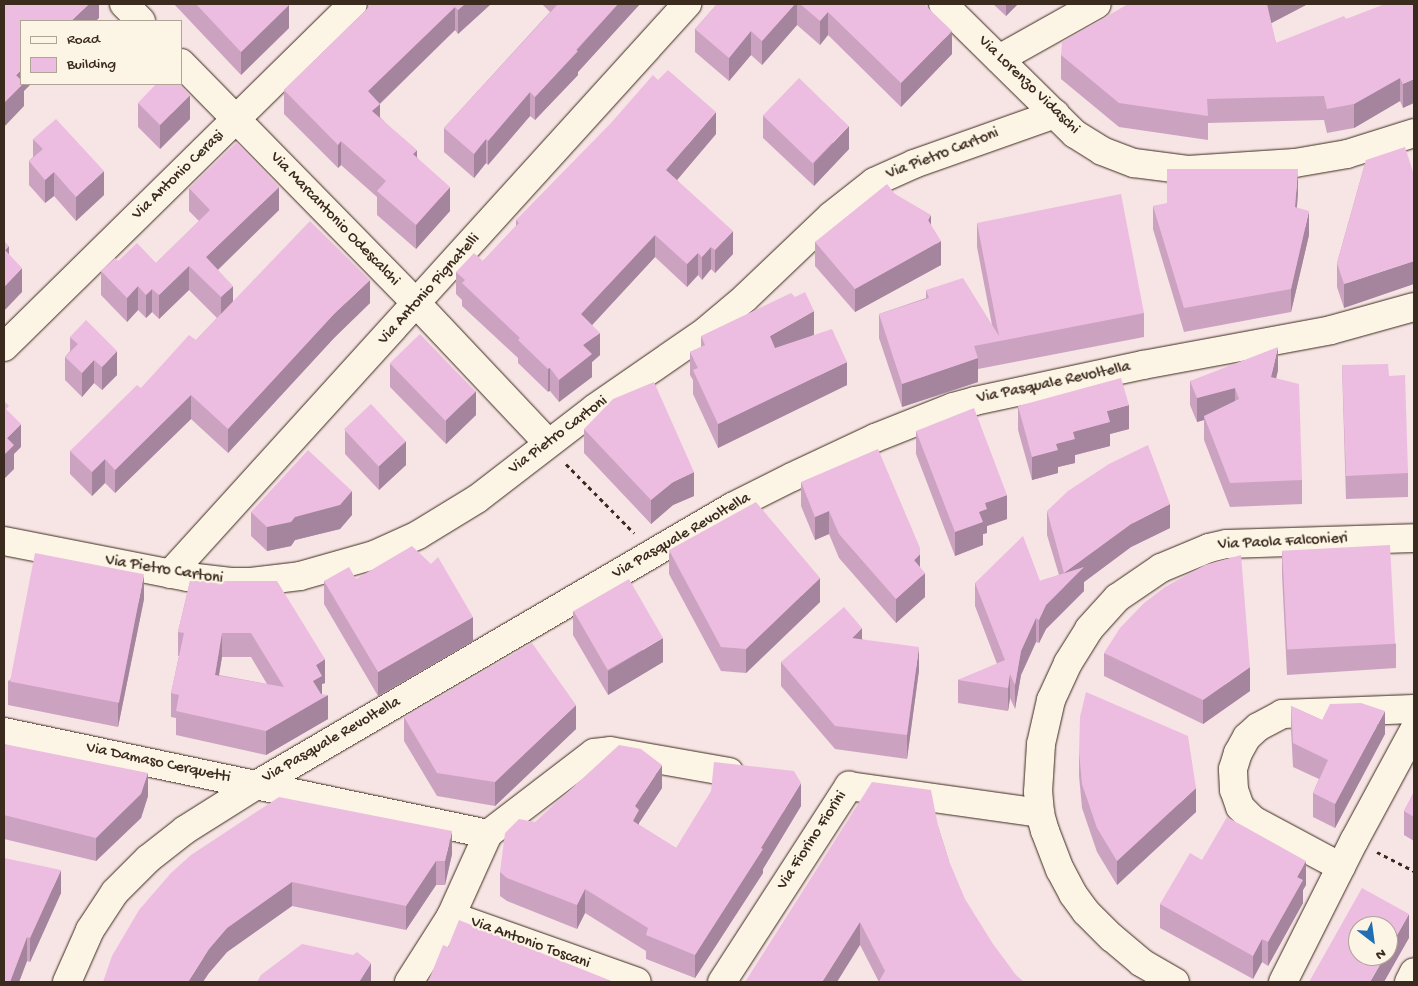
<!DOCTYPE html>
<style>
body{margin:0}
#map{position:relative;width:1418px;height:986px;overflow:hidden;background:#f7e4e4;font-family:"Gochi Hand",sans-serif}
div>[style]{position:absolute}
.path>*{height:3px;margin-top:-1.5px;transform-origin:0;background:repeating-linear-gradient(90deg,#3b2a1e 0 4px,transparent 0 8px)}
.roads{filter:drop-shadow(0 0 1px #3b2a1e) drop-shadow(0 0 1px #3b2a1e)}
.minor>*{height:28px;margin:-14px;padding:0 14px;transform-origin:14px;border-radius:14px;background:#fcf5e5}
.wall>*{inset:0;background:#cba3c1}
.shaded-wall>*{inset:0;background:#a5849d;transform-origin:0 0}
.building>*{inset:0;background:#ecbde0;transform-origin:0 0}
span{translate:-50% -50%;white-space:nowrap;text-align:center;line-height:1.15;-webkit-text-stroke:4.5px #fcf5e5;paint-order:stroke}
.street-label{font-size:16px;color:#3b2a1e}
.frame{position:absolute;inset:0;border:5px solid #3b2a1e;pointer-events:none}
.legend{position:absolute;left:20px;top:20px;width:162px;height:65px;box-sizing:border-box;background:#fcf5e5;border:1px solid #afa495;margin:0;padding:6px 9px;list-style:none;font-size:15px;color:#3b2a1e}
.legend li{display:flex;align-items:center;gap:10px;height:25px}
.legend b{width:25px;border:1px solid #afa495}
.north{position:absolute;left:1348px;top:916px;width:50px;height:50px;box-sizing:border-box;background:#fcf5e5;border:1px solid #afa495;border-radius:50%;rotate:150deg;font-size:14px;font-weight:700;line-height:20px;text-align:center;color:#3b2a1e}
.north::after{content:'';display:block;margin:auto;width:18px;height:22px;background:#1f6fb2;clip-path:polygon(50% 0,100% 100%,50% 72%,0 100%)}
</style>
<div id="map">
<div class="path">
<div style="left:566px;top:464px;width:97px;rotate:45.4deg"></div>
<div style="left:1377px;top:852px;width:42px;rotate:27.2deg"></div>
</div>
<div class="roads">
<div class="minor">
<div style="left:124px;top:4px;width:24px;rotate:45deg"></div>
<div style="left:943px;top:4px;width:185px;rotate:44.6deg"></div>
<div style="left:1075px;top:134px;width:32px;rotate:32deg"></div>
<div style="left:1102px;top:151px;width:34px;rotate:21deg"></div>
<div style="left:1134px;top:163px;width:54px;rotate:7.4deg"></div>
<div style="left:1188px;top:170px;width:107px;rotate:-3.7deg"></div>
<div style="left:1295px;top:163px;width:53px;rotate:-9.8deg"></div>
<div style="left:1347px;top:154px;width:70px;rotate:-17.4deg"></div>
<div style="left:999px;top:59px;width:112px;rotate:-29.3deg"></div>
<div style="left:181px;top:63px;width:337px;rotate:45.6deg"></div>
<div style="left:417px;top:304px;width:191px;rotate:46.7deg"></div>
<div style="left:4px;top:347px;width:489px;rotate:-44.5deg"></div>
<div style="left:4px;top:541px;width:187px;rotate:11.1deg"></div>
<div style="left:188px;top:577px;width:43px;rotate:6.6deg"></div>
<div style="left:231px;top:582px;width:20px"></div>
<div style="left:251px;top:582px;width:49px;rotate:-7deg"></div>
<div style="left:300px;top:576px;width:77px;rotate:-15.8deg"></div>
<div style="left:374px;top:555px;width:48px;rotate:-24.4deg"></div>
<div style="left:418px;top:535px;width:69px;rotate:-31.4deg"></div>
<div style="left:477px;top:499px;width:149px;rotate:-37.6deg"></div>
<div style="left:595px;top:408px;width:135px;rotate:-34.7deg"></div>
<div style="left:706px;top:331px;width:51px;rotate:-40.2deg"></div>
<div style="left:745px;top:298px;width:119px;rotate:-43.6deg"></div>
<div style="left:831px;top:216px;width:55px;rotate:-38.3deg"></div>
<div style="left:874px;top:182px;width:44px;rotate:-24.2deg"></div>
<div style="left:914px;top:164px;width:150px;rotate:-19.5deg"></div>
<div style="left:170px;top:574px;width:770px;rotate:-47.79deg"></div>
<div style="left:4px;top:732px;width:495px;rotate:11.9deg"></div>
<div style="left:1341px;top:867px;width:100px;rotate:-151.9deg"></div>
<div style="left:1253px;top:820px;width:18px;rotate:-135deg"></div>
<div style="left:1240px;top:807px;width:18px;rotate:-109deg"></div>
<div style="left:1234px;top:790px;width:21px;rotate:-93deg"></div>
<div style="left:1233px;top:769px;width:17px;rotate:-73deg"></div>
<div style="left:1238px;top:753px;width:18px;rotate:-61deg"></div>
<div style="left:1247px;top:737px;width:15px;rotate:-42deg"></div>
<div style="left:1258px;top:727px;width:27px;rotate:-28deg"></div>
<div style="left:1282px;top:714px;width:132px;rotate:-2.2deg"></div>
<div style="left:451px;top:916px;width:197px;rotate:19.5deg"></div>
<div style="left:67px;top:982px;width:57px;rotate:-66.1deg"></div>
<div style="left:90px;top:930px;width:45px;rotate:-56.7deg"></div>
<div style="left:115px;top:892px;width:47px;rotate:-45deg"></div>
<div style="left:148px;top:859px;width:47px;rotate:-38.1deg"></div>
<div style="left:185px;top:830px;width:86px;rotate:-32.2deg"></div>
<div style="left:258px;top:784px;width:549px;rotate:-30.3deg"></div>
<div style="left:732px;top:507px;width:67px;rotate:-26.6deg"></div>
<div style="left:792px;top:477px;width:92px;rotate:-25.2deg"></div>
<div style="left:875px;top:438px;width:84px;rotate:-21.7deg"></div>
<div style="left:953px;top:407px;width:23px;rotate:-15deg"></div>
<div style="left:975px;top:401px;width:172px;rotate:-12.1deg"></div>
<div style="left:1143px;top:365px;width:191px;rotate:-10.5deg"></div>
<div style="left:1331px;top:330px;width:86px;rotate:-15.5deg"></div>
<div style="left:409px;top:982px;width:78px;rotate:-57.5deg"></div>
<div style="left:451px;top:916px;width:90px;rotate:-65.7deg"></div>
<div style="left:488px;top:834px;width:133px;rotate:-37.4deg"></div>
<div style="left:594px;top:753px;width:16px;rotate:-7deg"></div>
<div style="left:610px;top:751px;width:121px;rotate:10deg"></div>
<div style="left:722px;top:982px;width:234px;rotate:-57.1deg"></div>
<div style="left:849px;top:786px;width:193px;rotate:8deg"></div>
<div style="left:1175px;top:982px;width:39px;rotate:-150deg"></div>
<div style="left:1141px;top:962px;width:38px;rotate:-140deg"></div>
<div style="left:1112px;top:938px;width:37px;rotate:-135deg"></div>
<div style="left:1086px;top:912px;width:22px;rotate:-126deg"></div>
<div style="left:1073px;top:894px;width:27px;rotate:-118deg"></div>
<div style="left:1060px;top:870px;width:42px;rotate:-111deg"></div>
<div style="left:1045px;top:831px;width:19px;rotate:-106deg"></div>
<div style="left:1040px;top:813px;width:21px;rotate:-95deg"></div>
<div style="left:1038px;top:792px;width:48px;rotate:-86.4deg"></div>
<div style="left:1041px;top:744px;width:45px;rotate:-77.2deg"></div>
<div style="left:1051px;top:700px;width:41px;rotate:-65.3deg"></div>
<div style="left:1068px;top:663px;width:40px;rotate:-58deg"></div>
<div style="left:1089px;top:629px;width:42px;rotate:-47.9deg"></div>
<div style="left:1117px;top:598px;width:53px;rotate:-34.3deg"></div>
<div style="left:1161px;top:568px;width:52px;rotate:-22.6deg"></div>
<div style="left:1209px;top:548px;width:18px;rotate:-13deg"></div>
<div style="left:1227px;top:544px;width:187px;rotate:-1.8deg"></div>
<div style="left:1283px;top:982px;width:158px;rotate:-63.3deg"></div>
<div style="left:1354px;top:841px;width:126px;rotate:-61.6deg"></div>
<div style="left:1409px;top:982px;width:11px;rotate:-63deg"></div>
</div>
</div>
<div class="wall">
<div style="clip-path:polygon(174px 4px,289px 4px,289px 28px,241px 75px)"></div>
<div style="clip-path:polygon(372px 4px,491px 4px,458px 34px,455px 30px,380px 104px,380px 117px,417px 157px,450px 211px,416px 249px,377px 215px,377px 197px,341px 165px,338px 168px,284px 114px,284px 90px)"></div>
<div style="clip-path:polygon(542px 4px,640px 4px,578px 72px,578px 75px,535px 120px,530px 116px,488px 165px,486px 163px,474px 178px,444px 152px,444px 128px,550px 12px)"></div>
<div style="clip-path:polygon(717px 4px,924px 4px,952px 54px,901px 107px,828px 35px,820px 45px,797px 25px,762px 65px,751px 55px,729px 81px,695px 52px,695px 29px)"></div>
<div style="clip-path:polygon(993px 4px,1018px 4px,1006px 16px)"></div>
<div style="clip-path:polygon(1414px 4px,1403px 108px,1400px 101px,1354px 128px,1327px 133px,1324px 120px,1208px 123px,1208px 140px,1119px 127px,1061px 79px,1061px 55px,1271px 24px,1276px 43px,1346px 19px)"></div>
<div style="clip-path:polygon(138px 103px,190px 119px,160px 149px,138px 127px)"></div>
<div style="clip-path:polygon(763px 115px,849px 149px,814px 186px,763px 138px)"></div>
<div style="clip-path:polygon(716px 134px,677px 180px,733px 254px,715px 273px,711px 269px,702px 280px,698px 275px,687px 287px,655px 257px,592px 325px,600px 355px,592px 362px,592px 377px,559px 402px,550px 391px,548px 392px,518px 363px,518px 358px,462px 306px,462px 300px,456px 294px,456px 272px,483px 261px,516px 226px,516px 220px)"></div>
<div style="clip-path:polygon(33px 139px,104px 195px,76px 221px,54px 196px,45px 203px,29px 185px,29px 161px,33px 157px)"></div>
<div style="clip-path:polygon(1366px 160px,1344px 308px,1337px 287px,1337px 263px)"></div>
<div style="clip-path:polygon(189px 188px,279px 210px,218px 270px,233px 302px,370px 303px,334px 338px,228px 453px,191px 419px,115px 493px,105px 483px,92px 496px,70px 474px,70px 451px,196px 340px,217px 318px,189px 290px,159px 319px,152px 312px,146px 318px,138px 310px,127px 322px,101px 295px,101px 271px,118px 261px,156px 263px,199px 221px,189px 211px)"></div>
<div style="clip-path:polygon(1298px 192px,1297px 207px,1309px 235px,1291px 312px,1184px 332px,1153px 229px,1153px 206px)"></div>
<div style="clip-path:polygon(895px 194px,931px 225px,941px 265px,855px 312px,815px 266px,815px 242px)"></div>
<div style="clip-path:polygon(977px 223px,1144px 313px,1144px 337px,978px 369px,978px 382px,902px 407px,879px 338px,879px 314px,926px 298px,926px 290px,992px 325px,977px 247px)"></div>
<div style="clip-path:polygon(701px 336px,847px 385px,718px 448px,693px 394px,693px 380px,690px 375px,690px 352px,701px 347px)"></div>
<div style="clip-path:polygon(70px 337px,117px 375px,102px 390px,94px 383px,82px 397px,65px 380px,65px 357px,70px 351px)"></div>
<div style="clip-path:polygon(390px 363px,476px 415px,446px 444px,390px 387px)"></div>
<div style="clip-path:polygon(1342px 365px,1389px 376px,1408px 473px,1408px 497px,1346px 499px)"></div>
<div style="clip-path:polygon(1278px 370px,1276px 378px,1302px 480px,1302px 504px,1230px 507px,1204px 440px,1204px 420px,1197px 422px,1190px 405px,1190px 381px)"></div>
<div style="clip-path:polygon(1018px 406px,1129px 429px,1110px 434px,1110px 446px,1075px 455px,1075px 463px,1058px 467px,1058px 473px,1032px 480px,1018px 430px)"></div>
<div style="clip-path:polygon(584px 429px,694px 496px,673px 505px,651px 524px,584px 453px)"></div>
<div style="clip-path:polygon(345px 430px,406px 465px,379px 490px,345px 454px)"></div>
<div style="clip-path:polygon(916px 431px,1007px 519px,987px 526px,987px 533px,983px 534px,983px 545px,955px 556px,916px 454px)"></div>
<div style="clip-path:polygon(801px 482px,920px 567px,925px 597px,896px 623px,839px 558px,829px 534px,815px 540px,801px 506px)"></div>
<div style="clip-path:polygon(1047px 511px,1170px 528px,1131px 547px,1084px 582px,1084px 591px,1046px 629px,1039px 643px,1036px 642px,1021px 675px,1015px 709px,1010px 698px,1008px 711px,958px 703px,958px 680px,997px 664px,975px 606px,975px 583px,1040px 581px,1059px 575px,1047px 535px)"></div>
<div style="clip-path:polygon(251px 512px,352px 515px,340px 529px,295px 540px,291px 546px,267px 551px,251px 536px)"></div>
<div style="clip-path:polygon(669px 550px,820px 602px,746px 673px,721px 671px,669px 574px)"></div>
<div style="clip-path:polygon(1282px 551px,1396px 644px,1396px 668px,1287px 675px,1282px 575px)"></div>
<div style="clip-path:polygon(356px 579px,473px 641px,378px 696px,324px 604px,324px 581px)"></div>
<div style="clip-path:polygon(evenodd,190px 581px,325px 683px,322px 684px,322px 694px,328px 719px,266px 755px,176px 735px,176px 718px,171px 717px,171px 693px,179px 656px,178px 656px,178px 632px,190px 581px,222px 657px,251px 657px,267px 684px,219px 675px,222px 657px)"></div>
<div style="clip-path:polygon(144px 599px,118px 727px,8px 705px,8px 681px)"></div>
<div style="clip-path:polygon(573px 611px,663px 662px,608px 695px,573px 635px)"></div>
<div style="clip-path:polygon(862px 639px,919px 670px,907px 759px,835px 749px,781px 686px,781px 662px)"></div>
<div style="clip-path:polygon(1104px 653px,1250px 691px,1203px 724px,1104px 676px)"></div>
<div style="clip-path:polygon(1291px 706px,1322px 720px,1385px 734px,1335px 828px,1313px 817px,1313px 793px,1319px 779px,1293px 767px,1291px 729px)"></div>
<div style="clip-path:polygon(404px 717px,576px 729px,495px 806px,437px 796px,404px 741px)"></div>
<div style="clip-path:polygon(4px 744px,148px 796px,141px 818px,96px 861px,4px 839px)"></div>
<div style="clip-path:polygon(1079px 752px,1196px 812px,1117px 885px,1097px 852px,1082px 808px,1079px 776px)"></div>
<div style="clip-path:polygon(662px 788px,639px 823px,639px 825px,676px 848px,801px 806px,763px 869px,763px 873px,695px 978px,646px 959px,646px 951px,585px 913px,577px 929px,507px 901px,500px 896px,500px 872px,535px 822px)"></div>
<div style="clip-path:polygon(1414px 792px,1414px 841px,1404px 835px,1404px 811px)"></div>
<div style="clip-path:polygon(938px 826px,949px 861px,879px 982px,860px 945px,745px 982px)"></div>
<div style="clip-path:polygon(452px 854px,445px 885px,436px 885px,406px 930px,292px 906px,227px 952px,209px 973px,171px 873px)"></div>
<div style="clip-path:polygon(4px 858px,61px 893px,30px 962px,27px 961px,19px 982px,4px 982px)"></div>
<div style="clip-path:polygon(1202px 860px,1306px 885px,1303px 890px,1303px 903px,1268px 966px,1262px 962px,1253px 979px,1160px 928px,1160px 904px)"></div>
</div>
<div class="shaded-wall">
<div style="clip-path:polygon(89px 4px,99px 4px,99px 18px,96px 21px,71px 21px)"></div>
<div style="clip-path:polygon(465px 4px,491px 4px,458px 34px,458px 10px)"></div>
<div style="clip-path:polygon(618px 4px,640px 4px,578px 72px,578px 75px,535px 120px,535px 97px)"></div>
<div style="clip-path:polygon(795px 4px,797px 4px,797px 25px,762px 65px,762px 41px)"></div>
<div style="clip-path:polygon(1006px 4px,1018px 4px,1006px 16px)"></div>
<div style="clip-path:polygon(1266px 4px,1308px 4px,1266px 26px)"></div>
<div style="clip-path:polygon(289px 5px,289px 28px,241px 75px,241px 52px)"></div>
<div style="clip-path:polygon(455px 7px,455px 30px,368px 115px,368px 91px)"></div>
<div style="clip-path:polygon(828px 12px,828px 35px,820px 45px,820px 21px)"></div>
<div style="clip-path:polygon(751px 31px,751px 55px,729px 81px,729px 58px)"></div>
<div style="clip-path:polygon(952px 31px,952px 54px,901px 107px,901px 83px)"></div>
<div style="clip-path:polygon(21px 70px,21px 84px,31px 84px,24px 91px,24px 106px,4px 127px,4px 103px,16px 75px)"></div>
<div style="clip-path:polygon(1400px 78px,1400px 101px,1354px 128px,1354px 104px)"></div>
<div style="clip-path:polygon(1414px 79px,1414px 103px,1403px 108px,1403px 84px)"></div>
<div style="clip-path:polygon(530px 92px,530px 116px,488px 165px,488px 141px)"></div>
<div style="clip-path:polygon(190px 95px,190px 119px,160px 149px,160px 125px)"></div>
<div style="clip-path:polygon(380px 104px,380px 127px,372px 111px)"></div>
<div style="clip-path:polygon(716px 112px,716px 134px,666px 193px,666px 170px)"></div>
<div style="clip-path:polygon(849px 126px,849px 149px,814px 186px,814px 163px)"></div>
<div style="clip-path:polygon(486px 139px,486px 163px,474px 178px,474px 154px)"></div>
<div style="clip-path:polygon(341px 141px,341px 165px,338px 168px,338px 145px)"></div>
<div style="clip-path:polygon(417px 150px,417px 174px,413px 154px)"></div>
<div style="clip-path:polygon(1298px 169px,1298px 192px,1295px 231px,1295px 207px)"></div>
<div style="clip-path:polygon(104px 171px,104px 195px,76px 221px,76px 197px)"></div>
<div style="clip-path:polygon(54px 172px,54px 196px,45px 203px,45px 180px)"></div>
<div style="clip-path:polygon(279px 187px,279px 210px,206px 281px,206px 257px)"></div>
<div style="clip-path:polygon(450px 187px,450px 211px,416px 249px,416px 225px)"></div>
<div style="clip-path:polygon(1309px 211px,1309px 235px,1291px 312px,1291px 289px)"></div>
<div style="clip-path:polygon(931px 215px,931px 239px,928px 220px)"></div>
<div style="clip-path:polygon(733px 231px,733px 254px,715px 273px,715px 250px)"></div>
<div style="clip-path:polygon(655px 235px,655px 257px,581px 337px,581px 314px)"></div>
<div style="clip-path:polygon(941px 241px,941px 265px,855px 312px,855px 289px)"></div>
<div style="clip-path:polygon(9px 246px,9px 270px,5px 250px)"></div>
<div style="clip-path:polygon(711px 247px,711px 269px,702px 280px,702px 257px)"></div>
<div style="clip-path:polygon(698px 253px,698px 275px,687px 287px,687px 264px)"></div>
<div style="clip-path:polygon(1414px 261px,1414px 284px,1344px 308px,1344px 284px)"></div>
<div style="clip-path:polygon(189px 266px,189px 290px,159px 319px,159px 295px)"></div>
<div style="clip-path:polygon(22px 268px,22px 292px,4px 311px,4px 287px)"></div>
<div style="clip-path:polygon(370px 280px,370px 303px,334px 338px,228px 453px,228px 429px,334px 314px)"></div>
<div style="clip-path:polygon(138px 286px,138px 310px,127px 322px,127px 298px)"></div>
<div style="clip-path:polygon(233px 286px,233px 310px,221px 321px,221px 297px)"></div>
<div style="clip-path:polygon(152px 289px,152px 312px,146px 318px,146px 295px)"></div>
<div style="clip-path:polygon(814px 311px,814px 335px,770px 360px,770px 336px)"></div>
<div style="clip-path:polygon(600px 333px,600px 355px,592px 362px,592px 377px,559px 402px,559px 380px,583px 345px)"></div>
<div style="clip-path:polygon(1278px 347px,1278px 370px,1271px 401px,1271px 377px)"></div>
<div style="clip-path:polygon(117px 351px,117px 375px,102px 390px,102px 367px)"></div>
<div style="clip-path:polygon(978px 358px,978px 382px,902px 407px,902px 384px)"></div>
<div style="clip-path:polygon(94px 360px,94px 383px,82px 397px,82px 373px)"></div>
<div style="clip-path:polygon(847px 362px,847px 385px,718px 448px,718px 424px)"></div>
<div style="left:550px;top:368px;width:23px;height:2px;rotate:90deg"></div>
<div style="clip-path:polygon(1235px 388px,1235px 412px,1204px 416px,1204px 420px,1197px 422px,1197px 398px)"></div>
<div style="clip-path:polygon(476px 391px,476px 415px,446px 444px,446px 420px)"></div>
<div style="clip-path:polygon(191px 395px,191px 419px,115px 493px,115px 470px)"></div>
<div style="clip-path:polygon(1129px 405px,1129px 429px,1110px 434px,1110px 446px,1075px 455px,1075px 463px,1058px 467px,1058px 473px,1032px 480px,1032px 457px,1056px 444px,1073px 432px,1107px 411px)"></div>
<div style="clip-path:polygon(21px 424px,21px 447px,14px 454px,14px 469px,4px 479px,4px 455px,7px 438px)"></div>
<div style="clip-path:polygon(406px 441px,406px 465px,379px 490px,379px 466px)"></div>
<div style="clip-path:polygon(105px 459px,105px 483px,92px 496px,92px 472px)"></div>
<div style="clip-path:polygon(694px 472px,694px 496px,673px 505px,651px 524px,651px 500px,673px 482px)"></div>
<div style="clip-path:polygon(352px 491px,352px 515px,340px 529px,295px 540px,291px 546px,267px 551px,267px 527px,295px 517px)"></div>
<div style="clip-path:polygon(1007px 495px,1007px 519px,987px 526px,987px 533px,983px 534px,983px 545px,955px 556px,955px 532px,979px 512px,985px 503px)"></div>
<div style="clip-path:polygon(1170px 504px,1170px 528px,1131px 547px,1084px 582px,1084px 591px,1046px 629px,1039px 643px,1039px 620px,1046px 605px,1064px 587px,1064px 573px,1131px 524px)"></div>
<div style="clip-path:polygon(829px 511px,829px 534px,815px 540px,815px 517px)"></div>
<div style="clip-path:polygon(920px 554px,920px 578px,914px 560px)"></div>
<div style="clip-path:polygon(925px 573px,925px 597px,896px 623px,896px 599px)"></div>
<div style="clip-path:polygon(144px 575px,144px 599px,118px 727px,118px 704px)"></div>
<div style="clip-path:polygon(820px 578px,820px 602px,746px 673px,746px 649px)"></div>
<div style="clip-path:polygon(473px 617px,473px 641px,378px 696px,378px 672px)"></div>
<div style="clip-path:polygon(1036px 618px,1036px 642px,1021px 675px,1015px 709px,1015px 685px,1021px 651px)"></div>
<div style="clip-path:polygon(862px 628px,862px 652px,852px 638px)"></div>
<div style="clip-path:polygon(222px 633px,222px 657px,215px 698px,215px 675px)"></div>
<div style="clip-path:polygon(663px 638px,663px 662px,608px 695px,608px 671px)"></div>
<div style="clip-path:polygon(919px 647px,919px 670px,907px 759px,907px 735px)"></div>
<div style="clip-path:polygon(325px 659px,325px 683px,322px 684px,322px 698px,328px 695px,328px 719px,266px 755px,266px 731px,313px 681px,316px 665px)"></div>
<div style="clip-path:polygon(1250px 667px,1250px 691px,1203px 724px,1203px 700px)"></div>
<div style="clip-path:polygon(1010px 674px,1010px 698px,1008px 711px,1008px 688px)"></div>
<div style="clip-path:polygon(576px 705px,576px 729px,495px 806px,495px 782px)"></div>
<div style="clip-path:polygon(1385px 711px,1385px 734px,1335px 828px,1335px 804px)"></div>
<div style="clip-path:polygon(662px 765px,662px 788px,639px 823px,639px 833px,633px 821px,635px 806px)"></div>
<div style="clip-path:polygon(148px 773px,148px 796px,141px 818px,96px 861px,96px 838px)"></div>
<div style="clip-path:polygon(801px 783px,801px 806px,763px 869px,763px 873px,695px 978px,695px 955px)"></div>
<div style="clip-path:polygon(1196px 788px,1196px 812px,1117px 885px,1117px 861px)"></div>
<div style="clip-path:polygon(452px 831px,452px 854px,445px 885px,445px 861px)"></div>
<div style="clip-path:polygon(436px 861px,436px 885px,406px 930px,406px 906px)"></div>
<div style="clip-path:polygon(1306px 861px,1306px 885px,1303px 890px,1303px 903px,1268px 966px,1268px 942px,1297px 877px)"></div>
<div style="clip-path:polygon(61px 870px,61px 893px,30px 962px,30px 938px)"></div>
<div style="clip-path:polygon(292px 882px,292px 906px,227px 952px,209px 973px,203px 982px,188px 982px,209px 949px,227px 928px)"></div>
<div style="clip-path:polygon(585px 889px,585px 913px,577px 929px,577px 905px)"></div>
<div style="clip-path:polygon(1409px 914px,1409px 938px,1384px 982px,1370px 982px,1385px 956px,1388px 956px,1388px 951px)"></div>
<div style="clip-path:polygon(860px 922px,860px 945px,837px 982px,822px 982px)"></div>
<div style="clip-path:polygon(27px 937px,27px 961px,19px 982px,10px 982px)"></div>
<div style="clip-path:polygon(1262px 939px,1262px 962px,1253px 979px,1253px 956px)"></div>
<div style="clip-path:polygon(371px 963px,371px 982px,359px 982px)"></div>
</div>
<div class="building">
<div style="clip-path:polygon(4px 4px,89px 4px,71px 21px,21px 21px,21px 70px,16px 75px,21px 80px,21px 84px,23px 84px,4px 103px)"></div>
<div style="clip-path:polygon(196px 4px,289px 4px,289px 5px,241px 52px)"></div>
<div style="clip-path:polygon(372px 4px,465px 4px,458px 10px,455px 7px,368px 91px,380px 104px,372px 111px,417px 150px,413px 154px,450px 187px,416px 225px,377px 191px,386px 181px,341px 141px,338px 145px,284px 90px)"></div>
<div style="clip-path:polygon(558px 4px,618px 4px,576px 50px,578px 51px,535px 97px,530px 92px,488px 141px,486px 139px,474px 154px,444px 128px)"></div>
<div style="clip-path:polygon(717px 4px,795px 4px,762px 41px,751px 31px,729px 58px,695px 29px)"></div>
<div style="clip-path:polygon(800px 4px,924px 4px,952px 31px,901px 83px,828px 12px,820px 21px)"></div>
<div style="clip-path:polygon(1128px 4px,1267px 4px,1276px 43px,1344px 16px,1346px 19px,1385px 4px,1414px 4px,1414px 79px,1403px 84px,1400px 78px,1354px 104px,1327px 109px,1324px 96px,1207px 99px,1208px 116px,1119px 103px,1061px 55px,1062px 42px)"></div>
<div style="clip-path:polygon(668px 70px,716px 112px,666px 170px,733px 231px,715px 250px,711px 247px,702px 257px,698px 253px,687px 264px,655px 235px,581px 314px,600px 333px,583px 345px,592px 354px,559px 380px,550px 368px,548px 369px,518px 340px,520px 338px,462px 283px,465px 280px,456px 272px,474px 253px,483px 261px,519px 223px,516px 220px,611px 123px,653px 75px,658px 80px)"></div>
<div style="left:799px;top:78px;width:69px;height:52px;rotate:44deg"></div>
<div style="clip-path:polygon(156px 84px,179px 84px,190px 95px,160px 125px,138px 103px)"></div>
<div style="clip-path:polygon(56px 119px,104px 171px,76px 197px,54px 172px,45px 180px,29px 161px,43px 149px,33px 139px)"></div>
<div style="clip-path:polygon(237px 142px,279px 187px,206px 257px,233px 286px,221px 297px,189px 266px,159px 295px,152px 289px,146px 295px,138px 286px,127px 298px,101px 271px,115px 258px,118px 261px,137px 243px,156px 263px,210px 210px,189px 188px)"></div>
<div style="clip-path:polygon(1405px 147px,1414px 175px,1414px 261px,1344px 284px,1337px 263px,1366px 160px)"></div>
<div style="clip-path:polygon(1167px 169px,1298px 169px,1295px 207px,1309px 211px,1291px 289px,1184px 308px,1153px 206px,1167px 203px)"></div>
<div style="clip-path:polygon(887px 184px,895px 194px,931px 215px,928px 220px,941px 241px,855px 289px,815px 242px)"></div>
<div style="clip-path:polygon(1121px 194px,1144px 313px,974px 346px,978px 358px,902px 384px,879px 314px,929px 298px,926px 290px,963px 278px,999px 336px,977px 223px)"></div>
<div style="clip-path:polygon(310px 221px,370px 280px,334px 314px,228px 429px,191px 395px,115px 470px,105px 459px,92px 472px,70px 451px,137px 385px,141px 388px,189px 335px,196px 340px)"></div>
<div style="clip-path:polygon(4px 241px,9px 246px,5px 250px,22px 268px,4px 287px)"></div>
<div style="clip-path:polygon(805px 292px,814px 311px,770px 336px,775px 348px,832px 329px,847px 362px,718px 424px,693px 370px,698px 368px,690px 352px,705px 345px,701px 336px,791px 293px,795px 297px)"></div>
<div style="clip-path:polygon(86px 320px,117px 351px,102px 367px,94px 360px,82px 373px,65px 357px,78px 344px,70px 337px)"></div>
<div style="left:420px;top:334px;width:80px;height:42px;rotate:46deg"></div>
<div style="clip-path:polygon(1278px 347px,1271px 377px,1299px 384px,1302px 480px,1230px 483px,1204px 416px,1239px 399px,1235px 388px,1197px 398px,1190px 381px)"></div>
<div style="clip-path:polygon(1388px 364px,1389px 376px,1405px 375px,1408px 473px,1346px 476px,1342px 365px)"></div>
<div style="clip-path:polygon(1121px 378px,1129px 405px,1107px 411px,1110px 422px,1073px 432px,1075px 439px,1056px 444px,1058px 450px,1032px 457px,1018px 406px)"></div>
<div style="clip-path:polygon(654px 382px,694px 472px,673px 482px,651px 500px,584px 429px,613px 399px)"></div>
<div style="clip-path:polygon(4px 401px,9px 406px,6px 409px,21px 424px,7px 438px,14px 445px,4px 455px)"></div>
<div style="left:371px;top:404px;width:51px;height:37px;rotate:47deg"></div>
<div style="clip-path:polygon(974px 408px,1007px 495px,985px 503px,987px 509px,979px 512px,983px 522px,955px 532px,916px 431px)"></div>
<div style="clip-path:polygon(1148px 445px,1170px 504px,1131px 524px,1064px 573px,1047px 511px,1068px 491px,1109px 464px)"></div>
<div style="clip-path:polygon(878px 449px,920px 548px,920px 554px,914px 560px,925px 573px,896px 599px,839px 534px,829px 511px,815px 517px,801px 482px)"></div>
<div style="clip-path:polygon(308px 450px,352px 491px,340px 505px,295px 517px,291px 522px,267px 527px,251px 512px)"></div>
<div style="clip-path:polygon(756px 502px,820px 578px,746px 649px,721px 647px,669px 550px)"></div>
<div style="clip-path:polygon(1023px 536px,1040px 581px,1084px 567px,1046px 605px,1039px 620px,1036px 618px,1021px 651px,1015px 685px,1010px 674px,1008px 688px,958px 680px,1005px 660px,975px 583px)"></div>
<div style="left:1390px;top:545px;width:99px;height:108px;rotate:87deg"></div>
<div style="clip-path:polygon(412px 546px,431px 564px,438px 557px,473px 617px,378px 672px,324px 581px,349px 567px,356px 579px)"></div>
<div style="left:35px;top:553px;width:111px;height:131px;rotate:11deg"></div>
<div style="clip-path:polygon(1241px 555px,1250px 667px,1203px 700px,1104px 653px,1120px 628px,1144px 603px,1165px 587px,1205px 565px)"></div>
<div style="left:629px;top:579px;width:68px;height:64px;rotate:60deg"></div>
<div style="clip-path:polygon(evenodd,190px 581px,277px 581px,325px 659px,316px 665px,322px 676px,313px 681px,321px 694px,328px 695px,266px 731px,176px 711px,179px 695px,171px 693px,184px 633px,178px 632px,190px 581px,222px 633px,251px 633px,284px 687px,215px 675px,222px 633px)"></div>
<div style="clip-path:polygon(844px 607px,862px 628px,852px 638px,919px 647px,907px 735px,835px 726px,781px 662px)"></div>
<div style="clip-path:polygon(532px 643px,576px 705px,495px 782px,437px 773px,404px 717px)"></div>
<div style="clip-path:polygon(1086px 692px,1188px 736px,1196px 788px,1117px 861px,1097px 828px,1082px 784px,1079px 752px,1080px 717px)"></div>
<div style="clip-path:polygon(1361px 703px,1385px 711px,1335px 804px,1313px 793px,1328px 760px,1293px 743px,1291px 706px,1322px 720px,1330px 704px)"></div>
<div style="clip-path:polygon(4px 744px,148px 773px,141px 794px,96px 838px,4px 815px)"></div>
<div style="clip-path:polygon(619px 745px,641px 749px,662px 765px,635px 806px,639px 810px,633px 821px,676px 848px,711px 791px,714px 762px,794px 771px,801px 783px,761px 848px,763px 849px,695px 955px,646px 935px,648px 928px,585px 889px,577px 905px,507px 878px,500px 872px,505px 833px,519px 819px,535px 822px)"></div>
<div style="clip-path:polygon(872px 782px,931px 790px,938px 826px,949px 861px,965px 899px,993px 944px,1016px 975px,1024px 982px,879px 982px,885px 971px,860px 922px,822px 982px,745px 982px)"></div>
<div style="clip-path:polygon(1414px 792px,1414px 817px,1404px 811px)"></div>
<div style="clip-path:polygon(279px 797px,452px 831px,445px 861px,436px 861px,406px 906px,292px 882px,227px 928px,209px 949px,188px 982px,103px 982px,112px 956px,139px 910px,171px 873px,191px 855px)"></div>
<div style="clip-path:polygon(1227px 817px,1306px 861px,1297px 877px,1303px 880px,1268px 942px,1262px 939px,1253px 956px,1160px 904px,1190px 853px,1202px 860px)"></div>
<div style="clip-path:polygon(4px 858px,61px 870px,30px 938px,27px 937px,10px 982px,4px 982px)"></div>
<div style="clip-path:polygon(1362px 888px,1409px 914px,1388px 951px,1388px 926px,1358px 926px,1358px 956px,1385px 956px,1370px 982px,1309px 982px)"></div>
<div style="clip-path:polygon(459px 920px,614px 982px,428px 982px,443px 945px,448px 947px)"></div>
<div style="clip-path:polygon(302px 944px,353px 955px,357px 952px,371px 963px,359px 982px,257px 982px,261px 975px)"></div>
</div>
<div class="street-label">
<span style="left:1028px;top:86px;rotate:44deg">Via Lorenzo Vidaschi</span>
<span style="left:943px;top:155px;rotate:-21deg">Via Pietro Cartoni</span>
<span style="left:179px;top:176px;rotate:-44deg">Via Antonio Cerasi</span>
<span style="left:334px;top:220px;rotate:46deg">Via Marcantonio Odescalchi</span>
<span style="left:430px;top:290px;rotate:-48deg">Via Antonio Pignatelli</span>
<span style="left:1054px;top:384px;rotate:-12deg">Via Pasquale Revoltella</span>
<span style="left:559px;top:436px;rotate:-37deg">Via Pietro Cartoni</span>
<span style="left:682px;top:537px;rotate:-30deg">Via Pasquale Revoltella</span>
<span style="left:1283px;top:543px;rotate:-3deg">Via Paola Falconieri</span>
<span style="left:164px;top:571px;rotate:9deg">Via Pietro Cartoni</span>
<span style="left:332px;top:741px;rotate:-30deg">Via Pasquale Revoltella</span>
<span style="left:158px;top:764px;rotate:12deg">Via Damaso Cerquetti</span>
<span style="left:813px;top:841px;rotate:-57deg">Via Fiorino Fiorini</span>
<span style="left:530px;top:944px;rotate:20deg">Via Antonio Toscani</span>
</div>
<div class="frame"></div>
<ul class="legend">
<li><b style="height:6px;background:#fcf5e5"></b>Road</li>
<li><b style="height:14px;background:#ecbde0"></b>Building</li>
</ul>
<div class="north">N</div>
</div>
